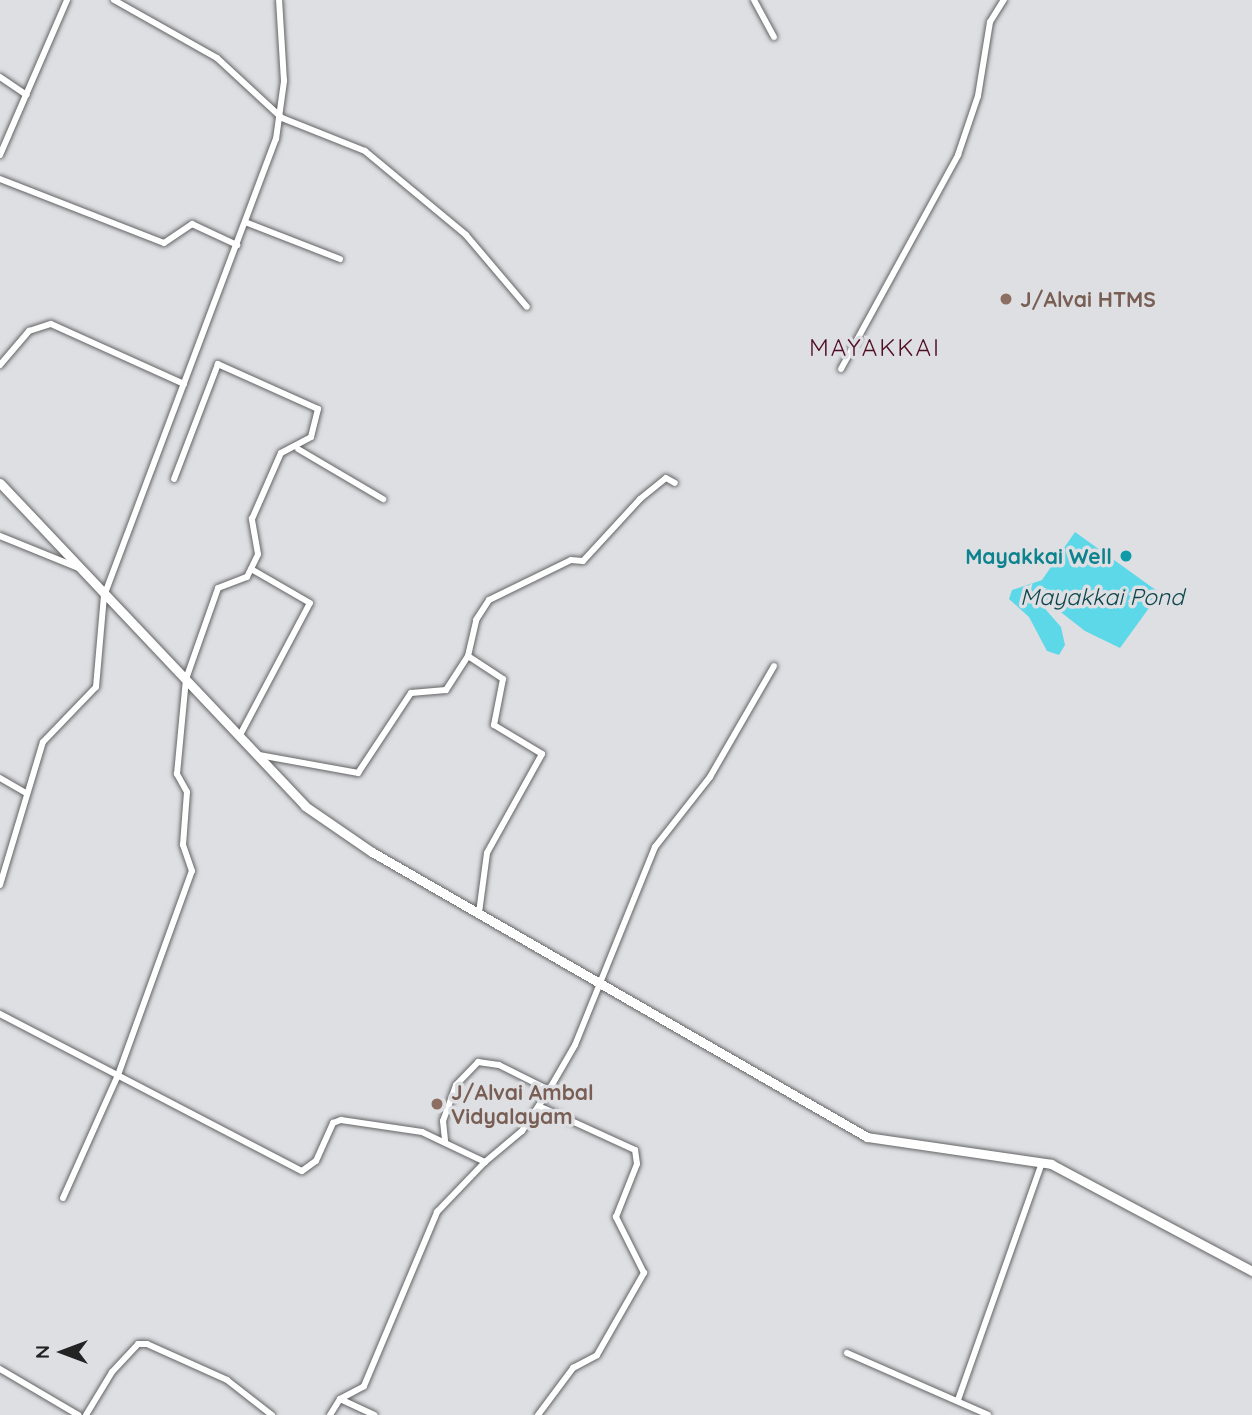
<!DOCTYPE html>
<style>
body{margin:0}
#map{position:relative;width:1252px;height:1415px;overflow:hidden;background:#dedfe2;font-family:Quicksand,sans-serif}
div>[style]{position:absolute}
.water>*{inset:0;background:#5cd8e9}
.roads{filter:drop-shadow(0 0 2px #636466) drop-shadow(0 0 2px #636466)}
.street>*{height:6px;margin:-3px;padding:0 3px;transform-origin:3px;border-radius:3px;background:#fff}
.secondary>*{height:9px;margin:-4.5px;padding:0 4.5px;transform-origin:4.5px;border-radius:4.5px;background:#fff}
.dots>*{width:19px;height:19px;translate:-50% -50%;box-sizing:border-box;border:4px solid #dedfe2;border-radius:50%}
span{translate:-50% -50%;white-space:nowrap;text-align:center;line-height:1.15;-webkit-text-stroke:7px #dedfe2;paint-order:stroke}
.education-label{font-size:21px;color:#785e54;font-weight:700}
.left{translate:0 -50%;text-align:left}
.culture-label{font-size:21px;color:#0d838f;font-weight:700}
.right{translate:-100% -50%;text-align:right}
.water-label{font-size:23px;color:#0e474e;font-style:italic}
.quarter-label{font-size:24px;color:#510d22;letter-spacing:2px}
.north{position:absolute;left:28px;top:1317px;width:70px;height:70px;-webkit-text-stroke:5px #dedfe2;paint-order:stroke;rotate:270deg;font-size:19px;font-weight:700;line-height:28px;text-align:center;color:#232324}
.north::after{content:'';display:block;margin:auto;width:24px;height:32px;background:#232324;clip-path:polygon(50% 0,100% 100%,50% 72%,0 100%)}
</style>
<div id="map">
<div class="water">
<div style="clip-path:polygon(1075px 532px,1160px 593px,1120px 648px,1085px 631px,1044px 599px,1040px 603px,1061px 627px,1065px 645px,1059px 655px,1047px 651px,1029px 617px,1009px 599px,1012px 590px,1042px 580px)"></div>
</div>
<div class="roads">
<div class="street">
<div style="left:114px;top:0;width:118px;rotate:29.4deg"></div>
<div style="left:217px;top:58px;width:88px;rotate:42.7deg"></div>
<div style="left:282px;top:118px;width:89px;rotate:21.7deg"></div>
<div style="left:365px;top:151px;width:131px;rotate:39.7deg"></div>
<div style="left:466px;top:235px;width:94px;rotate:49.7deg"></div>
<div style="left:754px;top:0;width:42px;rotate:61.6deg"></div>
<div style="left:0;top:77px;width:32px;rotate:34deg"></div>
<div style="left:0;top:155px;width:169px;rotate:-66.6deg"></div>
<div style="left:0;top:179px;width:176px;rotate:21.3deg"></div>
<div style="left:164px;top:243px;width:34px;rotate:-34deg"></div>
<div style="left:192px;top:224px;width:50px;rotate:25deg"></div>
<div style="left:245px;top:222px;width:102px;rotate:21.3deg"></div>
<div style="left:0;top:365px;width:45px;rotate:-49.5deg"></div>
<div style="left:29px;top:331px;width:23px;rotate:-18deg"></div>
<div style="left:51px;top:324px;width:146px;rotate:24.3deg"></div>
<div style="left:841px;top:369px;width:244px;rotate:-61.3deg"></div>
<div style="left:958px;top:155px;width:62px;rotate:-71.3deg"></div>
<div style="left:978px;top:96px;width:75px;rotate:-80.8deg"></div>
<div style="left:990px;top:22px;width:26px;rotate:-58deg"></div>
<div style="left:298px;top:449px;width:99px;rotate:30.5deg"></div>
<div style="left:0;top:536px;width:85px;rotate:22.1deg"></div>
<div style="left:468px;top:656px;width:42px;rotate:33.3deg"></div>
<div style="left:503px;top:679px;width:47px;rotate:101.1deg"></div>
<div style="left:494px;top:725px;width:56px;rotate:31.1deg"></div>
<div style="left:542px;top:754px;width:113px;rotate:119.1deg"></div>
<div style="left:487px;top:853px;width:61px;rotate:97.6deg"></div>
<div style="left:240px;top:735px;width:149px;rotate:-62.1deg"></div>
<div style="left:310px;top:603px;width:68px;rotate:-150deg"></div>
<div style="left:259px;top:755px;width:101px;rotate:10.3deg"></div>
<div style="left:358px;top:773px;width:96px;rotate:-56.5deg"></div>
<div style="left:411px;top:693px;width:35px;rotate:-5deg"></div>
<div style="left:446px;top:690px;width:40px;rotate:-57.1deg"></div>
<div style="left:468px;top:656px;width:37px;rotate:-77deg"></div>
<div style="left:476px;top:620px;width:24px;rotate:-57deg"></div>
<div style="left:489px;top:600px;width:91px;rotate:-26deg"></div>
<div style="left:571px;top:560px;width:12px;rotate:5deg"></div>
<div style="left:583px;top:561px;width:84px;rotate:-47.4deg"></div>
<div style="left:640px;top:499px;width:33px;rotate:-39deg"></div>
<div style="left:666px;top:478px;width:10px;rotate:29deg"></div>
<div style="left:0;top:778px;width:30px;rotate:30deg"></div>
<div style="left:0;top:885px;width:149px;rotate:-73.3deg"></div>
<div style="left:43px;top:742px;width:76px;rotate:-46.1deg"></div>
<div style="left:96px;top:687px;width:91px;rotate:-85deg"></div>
<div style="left:104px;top:596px;width:488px;rotate:-69.4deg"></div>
<div style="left:276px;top:139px;width:59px;rotate:-82.1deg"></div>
<div style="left:284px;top:81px;width:81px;rotate:-93.5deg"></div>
<div style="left:0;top:1014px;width:340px;rotate:27.5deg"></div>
<div style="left:302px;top:1171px;width:17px;rotate:-36deg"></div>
<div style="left:316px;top:1161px;width:42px;rotate:-65.9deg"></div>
<div style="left:333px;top:1123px;width:9px;rotate:-21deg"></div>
<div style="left:341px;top:1120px;width:82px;rotate:8.4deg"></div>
<div style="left:422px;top:1132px;width:70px;rotate:25.5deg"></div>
<div style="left:485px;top:1162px;width:48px;rotate:-40deg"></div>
<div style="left:522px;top:1131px;width:49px;rotate:-56.6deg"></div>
<div style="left:549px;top:1090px;width:52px;rotate:-60deg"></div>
<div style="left:575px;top:1045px;width:214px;rotate:-68deg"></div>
<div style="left:655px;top:847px;width:89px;rotate:-51.8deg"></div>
<div style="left:710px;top:777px;width:128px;rotate:-60deg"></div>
<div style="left:445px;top:1140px;width:19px;rotate:-96deg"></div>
<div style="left:443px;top:1121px;width:38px;rotate:-70deg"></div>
<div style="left:456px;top:1085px;width:32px;rotate:-46deg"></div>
<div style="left:478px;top:1062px;width:21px;rotate:8deg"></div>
<div style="left:499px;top:1065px;width:56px;rotate:26.6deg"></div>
<div style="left:63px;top:1198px;width:135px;rotate:-65.9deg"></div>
<div style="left:118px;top:1075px;width:217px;rotate:-70.1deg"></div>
<div style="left:192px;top:871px;width:28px;rotate:-109deg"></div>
<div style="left:183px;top:845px;width:53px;rotate:-85.7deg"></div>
<div style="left:187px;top:792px;width:21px;rotate:-119deg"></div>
<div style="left:177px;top:774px;width:95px;rotate:-84.6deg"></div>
<div style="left:186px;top:679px;width:96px;rotate:-70.6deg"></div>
<div style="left:218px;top:588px;width:31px;rotate:-21deg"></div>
<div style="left:247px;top:577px;width:25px;rotate:-64deg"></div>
<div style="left:258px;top:554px;width:36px;rotate:-100deg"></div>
<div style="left:252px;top:519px;width:72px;rotate:-66.3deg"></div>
<div style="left:281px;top:453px;width:34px;rotate:-28deg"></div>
<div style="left:311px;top:437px;width:29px;rotate:-76deg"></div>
<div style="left:318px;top:409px;width:110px;rotate:-155.8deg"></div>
<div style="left:218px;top:364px;width:123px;rotate:110.9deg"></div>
<div style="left:847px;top:1353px;width:154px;rotate:23.7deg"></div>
<div style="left:0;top:1369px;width:91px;rotate:30.5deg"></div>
<div style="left:340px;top:1399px;width:38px;rotate:25deg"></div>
<div style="left:958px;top:1400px;width:251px;rotate:-70.5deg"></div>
<div style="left:86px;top:1415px;width:50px;rotate:-58.8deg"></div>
<div style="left:112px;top:1372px;width:38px;rotate:-47deg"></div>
<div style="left:138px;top:1344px;width:9px"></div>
<div style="left:147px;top:1344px;width:88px;rotate:24.2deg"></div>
<div style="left:227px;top:1380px;width:57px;rotate:37.9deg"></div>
<div style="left:330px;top:1415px;width:19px;rotate:-58deg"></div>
<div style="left:340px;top:1399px;width:27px;rotate:-28deg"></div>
<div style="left:364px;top:1386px;width:189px;rotate:-67.2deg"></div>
<div style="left:437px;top:1212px;width:69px;rotate:-46.2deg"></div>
<div style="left:538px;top:1415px;width:59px;rotate:-53.3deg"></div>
<div style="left:573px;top:1368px;width:27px;rotate:-28deg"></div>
<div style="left:597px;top:1355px;width:95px;rotate:-60.2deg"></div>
<div style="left:644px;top:1273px;width:63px;rotate:-116.6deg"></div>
<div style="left:616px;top:1217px;width:57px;rotate:-68.4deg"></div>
<div style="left:637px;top:1164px;width:14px;rotate:-98deg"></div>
<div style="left:635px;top:1150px;width:106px;rotate:-155.4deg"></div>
</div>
<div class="secondary">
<div style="left:0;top:483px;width:444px;rotate:46.6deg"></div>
<div style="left:305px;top:806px;width:81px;rotate:34.5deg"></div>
<div style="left:372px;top:852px;width:571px;rotate:29.93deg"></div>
<div style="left:867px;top:1137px;width:186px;rotate:8.3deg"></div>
<div style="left:1051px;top:1164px;width:228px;rotate:28deg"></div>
</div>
</div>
<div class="dots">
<div style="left:1006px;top:299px;background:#8d6e63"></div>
<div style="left:1126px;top:556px;background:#0f9aa8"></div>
<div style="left:437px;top:1104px;background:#8d6e63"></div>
</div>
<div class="education-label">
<span class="left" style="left:1020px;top:299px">J/Alvai HTMS</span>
<span class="left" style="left:451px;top:1104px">J/Alvai Ambal<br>Vidyalayam</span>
</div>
<div class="culture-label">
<span class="right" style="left:1112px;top:556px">Mayakkai Well</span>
</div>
<div class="water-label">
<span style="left:1102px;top:597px">Mayakkai Pond</span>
</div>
<div class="quarter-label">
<span style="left:875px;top:348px">MAYAKKAI</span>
</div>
<div class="north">N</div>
</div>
